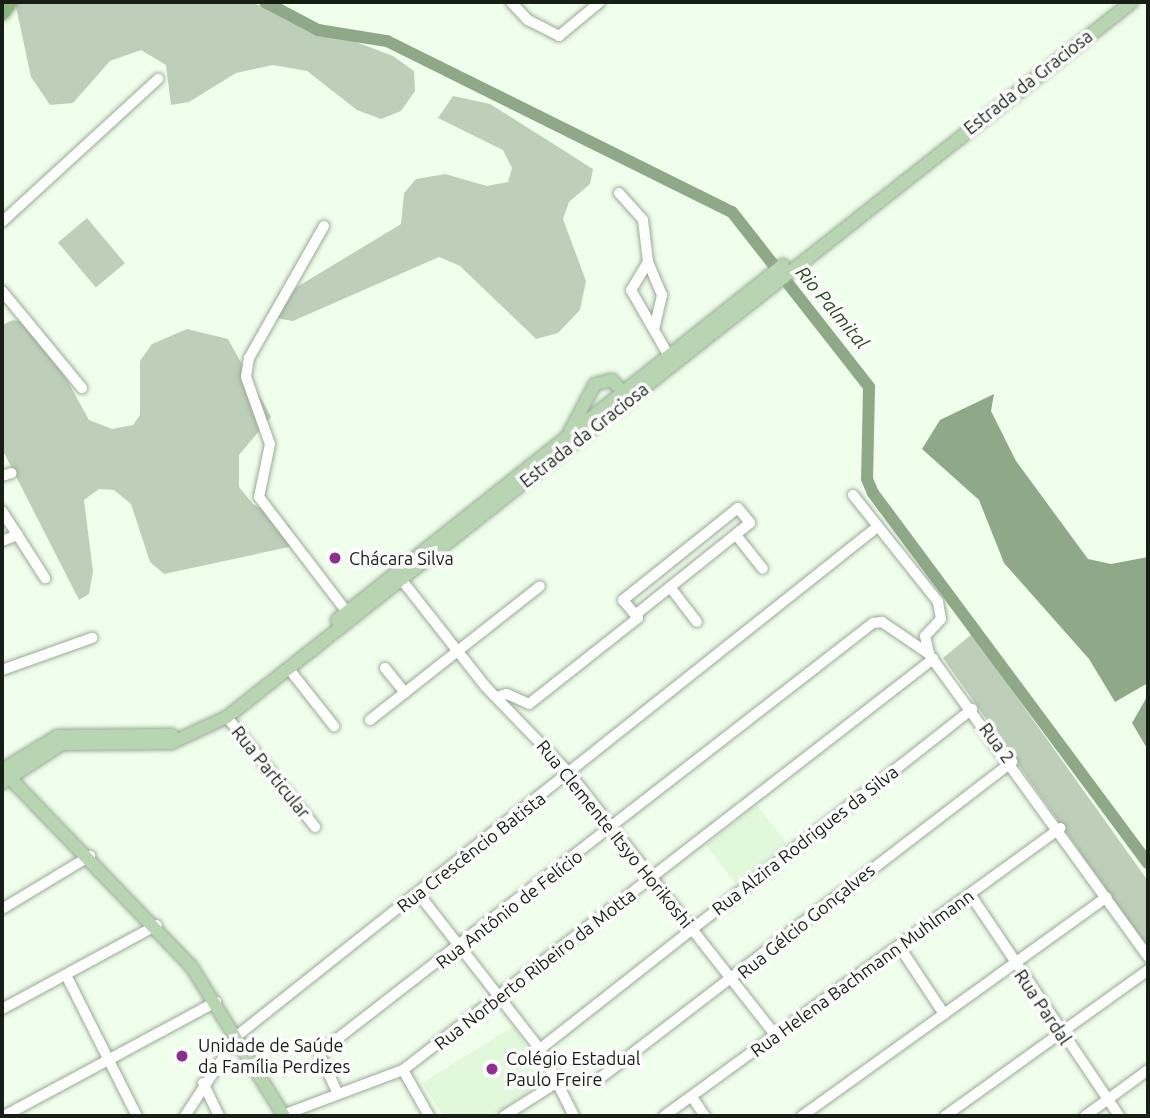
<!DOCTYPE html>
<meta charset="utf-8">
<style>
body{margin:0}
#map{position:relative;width:1150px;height:1118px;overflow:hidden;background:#f0feec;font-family:Ubuntu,sans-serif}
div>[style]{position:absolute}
.built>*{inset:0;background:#e1f8db;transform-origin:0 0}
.green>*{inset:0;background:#bdcfb9;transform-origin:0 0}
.water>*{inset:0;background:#8ea888}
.river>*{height:12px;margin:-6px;padding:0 6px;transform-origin:6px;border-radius:6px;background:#8ea888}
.roads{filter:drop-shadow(0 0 2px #9aaa96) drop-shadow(0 0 2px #9aaa96)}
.minor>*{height:10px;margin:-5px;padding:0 5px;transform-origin:5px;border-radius:5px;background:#fff}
.major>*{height:12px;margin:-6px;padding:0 6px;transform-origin:6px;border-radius:6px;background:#b7d5b0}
.highway>*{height:14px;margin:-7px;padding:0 7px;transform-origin:7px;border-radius:7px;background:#87b97b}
.dots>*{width:19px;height:19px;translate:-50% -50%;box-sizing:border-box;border:4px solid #fff;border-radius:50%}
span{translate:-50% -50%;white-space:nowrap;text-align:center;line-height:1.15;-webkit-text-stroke:7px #fff;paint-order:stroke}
.street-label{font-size:18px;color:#171e16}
.poi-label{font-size:18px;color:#171e16}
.left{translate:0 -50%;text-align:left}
.water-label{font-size:19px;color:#234819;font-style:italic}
.frame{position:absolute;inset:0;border:4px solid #171e16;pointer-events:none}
</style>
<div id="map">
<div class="built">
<div style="left:757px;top:805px;width:49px;height:65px;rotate:52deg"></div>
<div style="clip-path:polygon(514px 1026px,547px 1082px,491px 1116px,444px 1116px,422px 1083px)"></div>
</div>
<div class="green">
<div style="clip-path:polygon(15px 2px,250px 2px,393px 56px,414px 71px,415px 91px,401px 111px,381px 119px,357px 110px,307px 71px,273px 65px,236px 73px,189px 102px,171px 105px,166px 65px,141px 50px,110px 61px,73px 103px,50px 105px,31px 77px)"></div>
<div style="clip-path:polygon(453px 96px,490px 104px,593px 169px,590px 184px,569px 202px,563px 219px,586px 281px,580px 310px,558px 333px,536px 339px,460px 266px,439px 257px,293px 321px,270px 317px,277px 299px,401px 224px,404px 193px,416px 179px,445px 174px,487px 186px,508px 182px,512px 168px,503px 150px,438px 118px)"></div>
<div style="left:87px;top:218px;width:59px;height:38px;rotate:50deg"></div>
<div style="clip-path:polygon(13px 320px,24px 322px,54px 356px,89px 420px,112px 429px,133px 425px,140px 415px,140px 361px,152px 344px,187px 329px,228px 339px,271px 417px,239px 455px,239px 487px,253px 504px,289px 525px,294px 537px,289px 547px,164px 574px,150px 562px,131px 504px,114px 490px,99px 489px,84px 500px,93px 572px,89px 594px,79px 600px,2px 449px,2px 325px)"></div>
<div style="clip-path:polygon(972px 634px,1148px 881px,1148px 948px,943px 658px)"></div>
</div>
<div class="water">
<div style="clip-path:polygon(994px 394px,991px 411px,1016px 461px,1088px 559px,1111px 564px,1148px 557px,1148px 683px,1115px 702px,1089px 659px,1004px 563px,979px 500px,922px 449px,940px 420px)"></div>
<div style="clip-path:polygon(1148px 695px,1148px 750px,1132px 723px)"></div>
</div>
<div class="river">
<div style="left:265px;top:2px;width:60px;rotate:27.8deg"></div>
<div style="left:318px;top:30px;width:70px;rotate:9.1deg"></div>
<div style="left:387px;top:41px;width:385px;rotate:26.4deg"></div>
<div style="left:732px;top:212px;width:222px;rotate:51.9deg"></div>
<div style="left:869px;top:387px;width:92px;rotate:91.2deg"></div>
<div style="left:867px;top:479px;width:15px;rotate:67deg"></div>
<div style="left:873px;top:493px;width:461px;rotate:53.4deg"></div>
</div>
<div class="roads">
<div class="minor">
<div style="left:511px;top:2px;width:25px;rotate:47deg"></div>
<div style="left:528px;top:20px;width:35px;rotate:27deg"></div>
<div style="left:559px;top:36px;width:53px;rotate:-39.7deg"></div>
<div style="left:619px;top:193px;width:36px;rotate:48deg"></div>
<div style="left:643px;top:220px;width:42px;rotate:83.2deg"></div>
<div style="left:648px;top:262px;width:33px;rotate:121deg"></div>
<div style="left:631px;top:290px;width:76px;rotate:60.1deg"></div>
<div style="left:2px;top:222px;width:212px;rotate:-42.5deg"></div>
<div style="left:324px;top:226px;width:152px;rotate:119.6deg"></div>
<div style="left:249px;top:358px;width:19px;rotate:99deg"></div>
<div style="left:246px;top:377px;width:71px;rotate:70.3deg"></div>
<div style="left:270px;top:444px;width:54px;rotate:101.7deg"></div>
<div style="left:259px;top:497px;width:145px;rotate:52.6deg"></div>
<div style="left:648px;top:262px;width:36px;rotate:67deg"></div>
<div style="left:662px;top:295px;width:35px;rotate:103deg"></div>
<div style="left:2px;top:291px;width:126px;rotate:50.5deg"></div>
<div style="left:2px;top:476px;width:10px;rotate:-17deg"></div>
<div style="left:853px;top:495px;width:137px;rotate:51.5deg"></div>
<div style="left:938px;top:602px;width:17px;rotate:80deg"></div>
<div style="left:941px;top:619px;width:23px;rotate:133deg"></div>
<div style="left:925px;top:636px;width:18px;rotate:77deg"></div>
<div style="left:2px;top:511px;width:80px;rotate:57.3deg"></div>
<div style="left:736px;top:535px;width:43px;rotate:51.5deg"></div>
<div style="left:2px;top:541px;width:17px;rotate:-21deg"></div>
<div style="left:397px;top:574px;width:142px;rotate:51.8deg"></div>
<div style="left:485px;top:686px;width:122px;rotate:46deg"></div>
<div style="left:570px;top:774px;width:333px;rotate:51.8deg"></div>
<div style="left:670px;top:587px;width:44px;rotate:52.4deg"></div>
<div style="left:385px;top:668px;width:32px;rotate:51deg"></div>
<div style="left:289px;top:669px;width:73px;rotate:51.7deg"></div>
<div style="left:2px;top:670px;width:96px;rotate:-19.6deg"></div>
<div style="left:497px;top:697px;width:10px;rotate:-17deg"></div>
<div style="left:507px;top:694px;width:24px;rotate:24deg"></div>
<div style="left:529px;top:704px;width:139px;rotate:-38.3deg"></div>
<div style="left:638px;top:618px;width:23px;rotate:-130deg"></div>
<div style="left:623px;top:600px;width:147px;rotate:-38.7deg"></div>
<div style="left:738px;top:508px;width:19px;rotate:51deg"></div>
<div style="left:750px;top:523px;width:147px;rotate:141.3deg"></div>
<div style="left:227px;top:717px;width:141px;rotate:51.3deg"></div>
<div style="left:370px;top:720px;width:216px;rotate:-38.2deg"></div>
<div style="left:418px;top:893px;width:198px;rotate:52deg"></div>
<div style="left:540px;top:1049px;width:75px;rotate:63.1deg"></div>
<div style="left:970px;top:894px;width:267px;rotate:56.1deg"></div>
<div style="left:2px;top:909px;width:103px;rotate:-31.1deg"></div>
<div style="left:899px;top:946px;width:82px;rotate:56.5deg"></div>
<div style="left:66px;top:975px;width:158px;rotate:63.3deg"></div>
<div style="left:2px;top:1009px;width:176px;rotate:-28.5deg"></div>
<div style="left:540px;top:1049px;width:550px;rotate:-38.2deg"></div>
<div style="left:403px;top:1070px;width:53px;rotate:60.5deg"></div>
<div style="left:599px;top:1079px;width:521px;rotate:-37.51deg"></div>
<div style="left:203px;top:1083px;width:37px;rotate:64deg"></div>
<div style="left:338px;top:1094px;width:45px;rotate:-114.9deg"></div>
<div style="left:319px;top:1053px;width:701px;rotate:-37.82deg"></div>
<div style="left:873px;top:623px;width:9px;rotate:-6deg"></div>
<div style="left:882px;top:622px;width:57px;rotate:34.2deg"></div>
<div style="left:929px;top:654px;width:374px;rotate:54.1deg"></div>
<div style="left:692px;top:1097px;width:23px;rotate:56deg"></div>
<div style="left:283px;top:1115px;width:128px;rotate:-20.6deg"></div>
<div style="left:403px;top:1070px;width:671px;rotate:-37.79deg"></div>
<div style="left:4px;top:1116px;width:241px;rotate:-28.3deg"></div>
<div style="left:185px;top:1116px;width:97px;rotate:-56.8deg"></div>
<div style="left:238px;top:1035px;width:816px;rotate:-38.48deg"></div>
<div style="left:504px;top:1116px;width:62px;rotate:-32.4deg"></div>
<div style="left:664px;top:1116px;width:490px;rotate:-36deg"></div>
<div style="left:802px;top:1116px;width:375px;rotate:-35.7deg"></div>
<div style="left:945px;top:1116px;width:250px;rotate:-35.7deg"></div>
<div style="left:1085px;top:1116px;width:78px;rotate:-36.1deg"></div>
</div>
<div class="major">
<div style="left:570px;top:431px;width:53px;rotate:-62deg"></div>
<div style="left:595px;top:384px;width:17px;rotate:-13deg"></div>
<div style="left:612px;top:380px;width:23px;rotate:49deg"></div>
<div style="left:337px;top:620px;width:570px;rotate:-38.52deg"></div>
<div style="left:2px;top:770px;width:66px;rotate:-31.3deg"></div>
<div style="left:58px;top:736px;width:114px;rotate:-0.5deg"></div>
<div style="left:6px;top:774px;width:267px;rotate:46.1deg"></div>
<div style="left:191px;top:966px;width:176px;rotate:58.2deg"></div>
<div style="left:2px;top:783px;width:72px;rotate:-33deg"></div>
<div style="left:62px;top:744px;width:109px;rotate:-0.5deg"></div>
<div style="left:171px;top:743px;width:62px;rotate:-24.9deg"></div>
<div style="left:227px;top:717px;width:1153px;rotate:-38.31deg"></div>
</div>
<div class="highway">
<div style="left:2px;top:13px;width:14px;rotate:-54deg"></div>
</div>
</div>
<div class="dots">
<div style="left:335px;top:558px;background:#902d95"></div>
<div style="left:182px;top:1056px;background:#902d95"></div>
<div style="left:492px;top:1069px;background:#902d95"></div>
</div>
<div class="street-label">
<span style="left:1028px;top:82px;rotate:-38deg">Estrada da Graciosa</span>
<span style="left:584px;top:435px;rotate:-38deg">Estrada da Graciosa</span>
<span style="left:997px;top:743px;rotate:53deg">Rua 2</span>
<span style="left:271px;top:772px;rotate:51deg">Rua Particular</span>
<span style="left:615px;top:834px;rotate:51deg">Rua Clemente Itsyo Horikoshi</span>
<span style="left:805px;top:840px;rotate:-38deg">Rua Alzira Rodrigues da Silva</span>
<span style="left:471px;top:852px;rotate:-38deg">Rua Crescêncio Batista</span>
<span style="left:509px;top:909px;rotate:-38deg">Rua Antônio de Felício</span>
<span style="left:806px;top:921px;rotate:-39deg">Rua Gélcio Gonçalves</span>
<span style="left:535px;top:969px;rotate:-38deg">Rua Norberto Ribeiro da Motta</span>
<span style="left:862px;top:973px;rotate:-36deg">Rua Helena Bachmann Muhlmann</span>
<span style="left:1043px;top:1007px;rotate:56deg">Rua Pardal</span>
</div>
<div class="poi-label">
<span class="left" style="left:349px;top:558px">Chácara Silva</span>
<span class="left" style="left:198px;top:1056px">Unidade de Saúde<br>da Família Perdizes</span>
<span class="left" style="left:506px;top:1069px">Colégio Estadual<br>Paulo Freire</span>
</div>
<div class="water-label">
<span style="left:832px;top:308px;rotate:50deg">Rio Palmital</span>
</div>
<div class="frame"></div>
</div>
